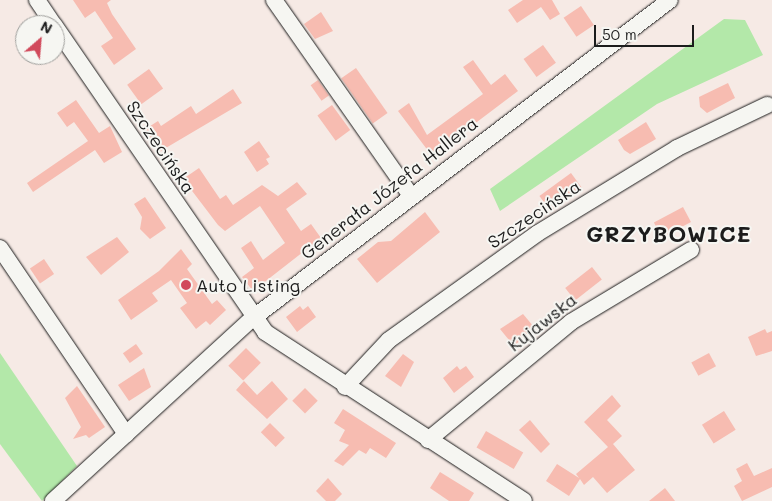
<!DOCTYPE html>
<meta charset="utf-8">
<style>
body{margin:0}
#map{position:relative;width:772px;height:501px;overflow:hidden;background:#f6eae5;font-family:Mali,sans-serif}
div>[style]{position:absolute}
.green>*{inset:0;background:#b3e8a9}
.building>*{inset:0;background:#f7bcb1;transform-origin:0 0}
.roads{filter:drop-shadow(0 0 1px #1c1c1c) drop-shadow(0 0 1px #1c1c1c)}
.minor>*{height:16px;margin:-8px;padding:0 8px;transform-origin:8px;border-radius:8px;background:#f6f6f2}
.dots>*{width:14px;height:14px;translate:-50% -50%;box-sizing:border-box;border:2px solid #f6f6f2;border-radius:50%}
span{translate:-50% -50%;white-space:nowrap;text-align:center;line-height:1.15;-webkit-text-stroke:4px #f6f6f2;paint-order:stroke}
.street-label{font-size:18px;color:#1c1c1c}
.poi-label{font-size:18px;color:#1c1c1c}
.left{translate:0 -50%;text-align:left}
.district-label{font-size:22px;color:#1c1c1c;font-weight:700;letter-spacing:1px}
.north{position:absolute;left:15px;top:15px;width:50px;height:50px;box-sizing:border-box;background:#f6f6f2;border:1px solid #9f9f9c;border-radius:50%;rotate:27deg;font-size:14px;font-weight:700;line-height:20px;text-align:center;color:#1c1c1c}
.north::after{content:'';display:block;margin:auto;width:18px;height:22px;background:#d1495b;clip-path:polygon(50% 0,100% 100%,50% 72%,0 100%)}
.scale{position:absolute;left:594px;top:25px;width:100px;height:22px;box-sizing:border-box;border:2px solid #1c1c1c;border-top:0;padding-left:6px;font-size:15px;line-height:18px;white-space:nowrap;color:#1c1c1c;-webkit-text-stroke:4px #f6f6f2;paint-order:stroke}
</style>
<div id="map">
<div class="green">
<div style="clip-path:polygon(724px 19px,745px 20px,763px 55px,657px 104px,500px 211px,490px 189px)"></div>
<div style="clip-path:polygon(0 353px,77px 466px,42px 501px,0 444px)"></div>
</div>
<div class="building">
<div style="clip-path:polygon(73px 0,111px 0,107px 3px,112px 14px,136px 49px,114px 65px,101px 46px,113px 38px,95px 11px,85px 18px)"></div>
<div style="clip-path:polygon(523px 0,552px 0,560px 14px,550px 20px,541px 7px,517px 23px,508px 10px)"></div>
<div style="left:581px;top:6px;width:23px;height:21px;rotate:56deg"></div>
<div style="clip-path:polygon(321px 12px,333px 31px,315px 39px,304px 24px)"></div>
<div style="left:543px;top:45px;width:22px;height:24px;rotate:54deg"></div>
<div style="clip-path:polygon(473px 60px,491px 85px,505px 74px,518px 91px,432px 156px,398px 111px,409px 103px,427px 135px,483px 94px,463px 67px)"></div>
<div style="left:356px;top:68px;width:55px;height:18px;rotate:55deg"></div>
<div style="left:149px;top:69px;width:24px;height:27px;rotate:54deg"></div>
<div style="left:318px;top:80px;width:19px;height:9px;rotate:55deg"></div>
<div style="clip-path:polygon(728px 83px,735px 98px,707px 113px,700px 107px,699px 97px)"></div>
<div style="clip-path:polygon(233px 89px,242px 103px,159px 152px,144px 130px,158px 121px,161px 126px,191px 106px,196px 114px)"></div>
<div style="clip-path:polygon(76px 100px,99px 133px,110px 126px,122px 152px,104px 163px,95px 150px,33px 192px,27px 183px,88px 141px,74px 122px,67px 127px,57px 113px)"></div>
<div style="left:332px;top:105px;width:31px;height:18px;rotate:54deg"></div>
<div style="clip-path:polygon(646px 122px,656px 139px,630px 154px,624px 150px,618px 140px)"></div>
<div style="clip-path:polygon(259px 141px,270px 157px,266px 159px,269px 164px,257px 172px,244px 152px)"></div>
<div style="clip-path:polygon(199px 168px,220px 199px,226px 195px,233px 205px,262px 185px,278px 196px,297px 182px,307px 194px,286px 209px,301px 231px,311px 224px,321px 238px,253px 291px,242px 277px,254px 268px,241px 248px,251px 241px,263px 260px,285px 243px,260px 206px,225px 231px,218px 225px,183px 179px)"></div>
<div style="left:571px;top:173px;width:19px;height:39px;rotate:54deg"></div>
<div style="clip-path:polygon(145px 197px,166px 228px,150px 239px,140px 229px,142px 217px,134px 204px)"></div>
<div style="left:683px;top:207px;width:17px;height:33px;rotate:62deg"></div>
<div style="clip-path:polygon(425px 212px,440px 232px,377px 283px,357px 259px,378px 242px,391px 241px)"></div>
<div style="clip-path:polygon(117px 237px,129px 252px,101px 275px,86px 257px)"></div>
<div style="clip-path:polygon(181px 249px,192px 264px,187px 269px,212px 304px,217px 300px,226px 310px,210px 325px,206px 321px,196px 329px,180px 308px,187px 303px,171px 280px,152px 293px,158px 301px,131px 320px,118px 300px,159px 271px)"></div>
<div style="left:44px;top:259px;width:18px;height:17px;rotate:56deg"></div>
<div style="left:592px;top:267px;width:16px;height:34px;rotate:52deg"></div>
<div style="clip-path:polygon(300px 306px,303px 310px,308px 306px,316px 317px,297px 332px,286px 317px)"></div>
<div style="clip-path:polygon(523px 314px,534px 327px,514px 346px,500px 329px)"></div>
<div style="clip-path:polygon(765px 329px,767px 333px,772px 331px,772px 351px,756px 356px,748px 337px)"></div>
<div style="left:136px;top:344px;width:12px;height:16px;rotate:55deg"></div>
<div style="left:246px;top:348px;width:21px;height:25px;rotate:45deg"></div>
<div style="left:709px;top:353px;width:15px;height:20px;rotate:62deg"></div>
<div style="clip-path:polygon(403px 354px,414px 362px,401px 387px,385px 376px)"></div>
<div style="clip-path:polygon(457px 366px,460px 370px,466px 366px,474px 377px,454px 393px,443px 378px)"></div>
<div style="clip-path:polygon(144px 368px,151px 387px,129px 401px,118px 385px)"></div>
<div style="clip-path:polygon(244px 381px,257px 395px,272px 381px,288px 399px,267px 419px,236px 390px)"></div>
<div style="clip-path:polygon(77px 386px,105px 427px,89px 438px,86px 435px,73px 439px,81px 427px,65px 398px)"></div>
<div style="left:305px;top:388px;width:18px;height:18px;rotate:45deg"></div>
<div style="clip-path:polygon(612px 395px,621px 406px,607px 420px,622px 436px,613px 444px,635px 470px,607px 493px,593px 477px,584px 485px,580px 479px,569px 496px,546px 481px,557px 464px,579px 478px,576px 474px,608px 447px,584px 422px)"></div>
<div style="clip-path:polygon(343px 409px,396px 443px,386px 458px,370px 448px,366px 454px,359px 450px,343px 466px,334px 461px,349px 445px,339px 441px,345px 430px,334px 423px)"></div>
<div style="left:724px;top:411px;width:22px;height:26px;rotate:58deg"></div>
<div style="clip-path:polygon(530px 420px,550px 444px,541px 453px,519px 430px)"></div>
<div style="left:270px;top:423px;width:21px;height:13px;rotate:45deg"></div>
<div style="left:486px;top:431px;width:43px;height:19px;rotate:30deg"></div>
<div style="clip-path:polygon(747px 463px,754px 476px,772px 468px,772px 487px,742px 501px,734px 486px,742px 481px,736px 469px)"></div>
<div style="clip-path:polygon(440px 472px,474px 493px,469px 501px,449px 501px,430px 488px)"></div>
<div style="clip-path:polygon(328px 478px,342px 494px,335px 501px,326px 501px,316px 491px)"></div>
<div style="clip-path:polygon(665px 488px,675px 501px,649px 501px)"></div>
</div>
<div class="roads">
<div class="minor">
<div style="left:37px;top:0;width:30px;rotate:56deg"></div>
<div style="left:274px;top:0;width:239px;rotate:55deg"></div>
<div style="left:55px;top:26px;width:371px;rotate:55.5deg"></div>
<div style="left:265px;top:332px;width:309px;rotate:33.1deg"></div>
<div style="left:0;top:248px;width:225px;rotate:55.9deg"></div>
<div style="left:345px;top:387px;width:64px;rotate:-46.9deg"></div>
<div style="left:389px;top:340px;width:183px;rotate:-35.7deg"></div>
<div style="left:538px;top:233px;width:163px;rotate:-31.4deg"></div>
<div style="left:677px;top:148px;width:100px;rotate:-25.5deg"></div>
<div style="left:428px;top:440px;width:185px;rotate:-39.5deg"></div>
<div style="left:571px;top:322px;width:140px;rotate:-31deg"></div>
<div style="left:53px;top:501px;width:271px;rotate:-42.5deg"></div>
<div style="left:253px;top:318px;width:524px;rotate:-37.33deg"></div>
</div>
</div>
<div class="dots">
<div style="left:186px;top:285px;background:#d1495b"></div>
</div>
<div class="street-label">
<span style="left:161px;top:147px;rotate:56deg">Szczecińska</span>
<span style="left:389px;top:188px;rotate:-38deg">Generała Józefa Hallera</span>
<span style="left:534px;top:214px;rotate:-34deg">Szczecińska</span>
<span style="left:542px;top:322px;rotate:-38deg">Kujawska</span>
</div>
<div class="poi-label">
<span class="left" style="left:196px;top:285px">Auto Listing</span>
</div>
<div class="district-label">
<span style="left:669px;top:234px">GRZYBOWICE</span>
</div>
<div class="north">N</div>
<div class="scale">50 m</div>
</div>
